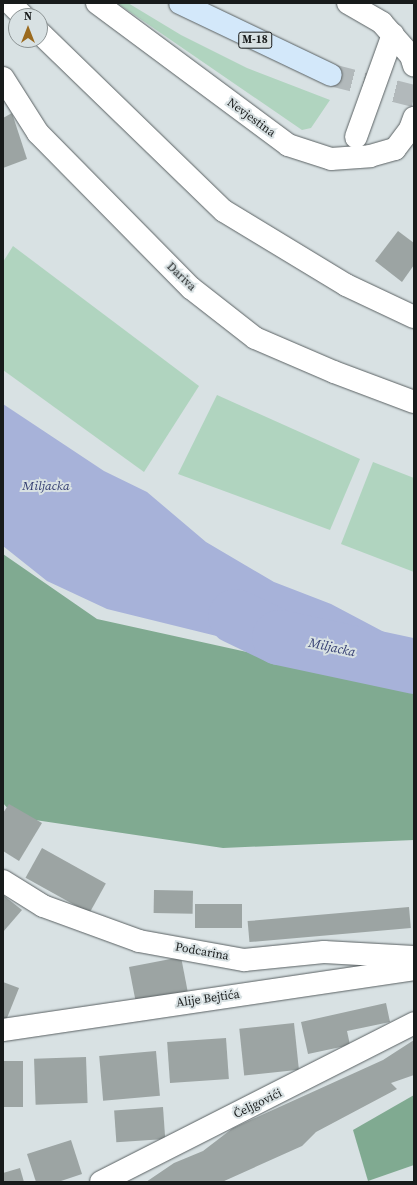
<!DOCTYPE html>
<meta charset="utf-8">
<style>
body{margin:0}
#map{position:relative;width:417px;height:1185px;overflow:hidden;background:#d8e1e3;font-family:"Source Serif 4",serif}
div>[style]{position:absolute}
.green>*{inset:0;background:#b0d4bf}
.forest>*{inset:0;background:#80aa91}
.water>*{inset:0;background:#a7b2d9}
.river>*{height:55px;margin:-27.5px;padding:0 27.5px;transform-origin:27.5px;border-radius:27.5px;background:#a7b2d9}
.building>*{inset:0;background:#9ca4a3;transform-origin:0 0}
.major-tunnel>*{height:22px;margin-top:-11px;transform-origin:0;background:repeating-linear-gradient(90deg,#b2b9bb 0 22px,transparent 0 33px)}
.roads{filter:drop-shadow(0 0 1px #5a6163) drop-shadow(0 0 1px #5a6163)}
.minor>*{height:22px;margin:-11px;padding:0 11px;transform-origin:11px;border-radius:11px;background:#fff}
.major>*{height:22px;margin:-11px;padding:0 11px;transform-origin:11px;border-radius:11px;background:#d3e8fa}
span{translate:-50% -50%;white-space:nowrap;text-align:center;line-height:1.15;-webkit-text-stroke:4px #d8e1e3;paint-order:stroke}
.shield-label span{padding:1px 3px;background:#d8e1e3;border:1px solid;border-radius:3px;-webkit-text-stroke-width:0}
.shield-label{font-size:11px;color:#181b1b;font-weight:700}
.street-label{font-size:12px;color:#181b1b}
.water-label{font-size:13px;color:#343e71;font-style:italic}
.frame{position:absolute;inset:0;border:4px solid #181b1b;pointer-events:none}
.north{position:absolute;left:8px;top:8px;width:40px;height:40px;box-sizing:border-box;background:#d8e1e3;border:1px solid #8b9293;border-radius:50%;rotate:0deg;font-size:11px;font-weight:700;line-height:16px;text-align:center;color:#181b1b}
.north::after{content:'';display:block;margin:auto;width:14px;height:18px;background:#9b6a1e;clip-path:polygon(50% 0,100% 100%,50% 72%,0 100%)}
</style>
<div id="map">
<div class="green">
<div style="clip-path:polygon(117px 3px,128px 3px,181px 35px,247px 68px,330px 100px,311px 128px,302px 130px)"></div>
<div style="clip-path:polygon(13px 246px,199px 386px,144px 472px,3px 370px,3px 262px)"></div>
<div style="clip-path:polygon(217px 395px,360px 459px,330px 530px,178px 474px)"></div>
<div style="clip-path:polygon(373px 462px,414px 478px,414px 572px,341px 544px)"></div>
</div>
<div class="forest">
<div style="clip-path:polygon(3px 554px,97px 619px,414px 689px,414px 840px,223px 848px,15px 817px,3px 803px)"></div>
<div style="clip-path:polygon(414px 1095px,414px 1165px,368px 1181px,353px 1130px)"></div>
</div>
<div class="water">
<div style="clip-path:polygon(3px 404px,104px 471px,147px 492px,206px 542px,274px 582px,331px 604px,401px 641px,388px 638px,245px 643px,107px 609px,47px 581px,3px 546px)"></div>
</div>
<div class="river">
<div style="left:235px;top:616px;width:49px;rotate:25.5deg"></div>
<div style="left:279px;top:637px;width:138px;rotate:12.1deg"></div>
</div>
<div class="building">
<div style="clip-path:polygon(12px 113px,27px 159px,3px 168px,3px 118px)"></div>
<div style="clip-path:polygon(398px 231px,414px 243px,414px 265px,402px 282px,375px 261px)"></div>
<div style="clip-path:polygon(9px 804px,42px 823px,19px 861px,3px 851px,3px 813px)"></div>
<div style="left:42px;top:848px;width:73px;height:34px;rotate:29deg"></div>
<div style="left:154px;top:890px;width:39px;height:23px;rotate:1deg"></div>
<div style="clip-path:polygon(3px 895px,22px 910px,3px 932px)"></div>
<div style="left:242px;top:904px;width:24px;height:47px;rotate:90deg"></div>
<div style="left:409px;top:907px;width:21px;height:162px;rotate:85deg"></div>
<div style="left:181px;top:957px;width:41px;height:53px;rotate:79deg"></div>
<div style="clip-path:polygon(3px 982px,19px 988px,5px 1023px,3px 1022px)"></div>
<div style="clip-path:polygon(386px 1003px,390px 1022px,347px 1031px,350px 1045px,308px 1054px,301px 1022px)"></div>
<div style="left:294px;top:1023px;width:47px;height:55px;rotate:84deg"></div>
<div style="left:226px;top:1038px;width:41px;height:59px;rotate:86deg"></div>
<div style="clip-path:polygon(414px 1040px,414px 1075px,391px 1083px,397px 1089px,316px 1132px,302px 1146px,222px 1182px,146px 1182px,174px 1163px,203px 1151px,233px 1128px,383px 1060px)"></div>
<div style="left:156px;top:1051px;width:45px;height:57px;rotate:85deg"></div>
<div style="left:86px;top:1057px;width:46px;height:52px;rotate:88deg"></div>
<div style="left:3px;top:1061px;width:20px;height:46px"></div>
<div style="left:163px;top:1107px;width:32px;height:49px;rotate:86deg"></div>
<div style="clip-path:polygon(71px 1140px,82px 1174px,58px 1182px,36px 1182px,27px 1154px)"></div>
<div style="clip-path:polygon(20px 1168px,24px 1182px,3px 1182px,3px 1173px)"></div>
</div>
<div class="major-tunnel">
<div style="left:331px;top:75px;width:86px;rotate:14.2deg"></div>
</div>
<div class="roads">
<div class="minor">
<div style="left:10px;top:3px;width:18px;rotate:45deg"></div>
<div style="left:97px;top:3px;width:238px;rotate:36.6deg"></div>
<div style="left:288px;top:145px;width:45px;rotate:18deg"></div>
<div style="left:331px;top:159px;width:39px;rotate:-4deg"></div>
<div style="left:370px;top:156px;width:26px;rotate:-16deg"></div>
<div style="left:395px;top:149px;width:25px;rotate:-53deg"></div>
<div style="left:410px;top:129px;width:12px;rotate:-70deg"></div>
<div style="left:348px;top:3px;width:39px;rotate:30deg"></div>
<div style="left:382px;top:23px;width:44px;rotate:48.7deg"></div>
<div style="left:411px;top:56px;width:10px;rotate:73deg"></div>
<div style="left:40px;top:33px;width:256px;rotate:44.1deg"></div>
<div style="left:224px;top:211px;width:143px;rotate:31.2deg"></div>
<div style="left:346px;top:285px;width:75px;rotate:25.2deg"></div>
<div style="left:3px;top:78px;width:65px;rotate:57.5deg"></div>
<div style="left:38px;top:133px;width:218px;rotate:45.4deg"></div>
<div style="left:191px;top:288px;width:81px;rotate:38deg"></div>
<div style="left:255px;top:338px;width:86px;rotate:23.3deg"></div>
<div style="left:334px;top:372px;width:85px;rotate:20.6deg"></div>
<div style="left:356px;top:137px;width:109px;rotate:-70.2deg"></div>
<div style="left:3px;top:881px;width:47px;rotate:32deg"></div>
<div style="left:43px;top:906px;width:102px;rotate:20deg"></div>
<div style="left:139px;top:941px;width:107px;rotate:10.3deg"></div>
<div style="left:244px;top:960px;width:80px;rotate:-5.7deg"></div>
<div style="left:324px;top:952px;width:90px;rotate:3.2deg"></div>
<div style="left:3px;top:1030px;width:416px;rotate:-8.4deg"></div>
<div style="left:101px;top:1182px;width:351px;rotate:-26.9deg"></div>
</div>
<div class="major">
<div style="left:180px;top:3px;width:167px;rotate:25.5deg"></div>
</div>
</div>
<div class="shield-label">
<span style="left:255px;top:40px">M-18</span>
</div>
<div class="street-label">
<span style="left:251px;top:118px;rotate:36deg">Nevjestina</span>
<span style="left:181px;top:277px;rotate:44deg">Dariva</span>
<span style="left:202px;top:952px;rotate:10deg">Podcarina</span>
<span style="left:208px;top:999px;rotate:-8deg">Alije Bejtića</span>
<span style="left:258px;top:1104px;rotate:-26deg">Čeljgovići</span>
</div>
<div class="water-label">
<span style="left:46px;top:486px">Miljacka</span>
<span style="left:332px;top:648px;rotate:12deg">Miljacka</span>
</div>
<div class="frame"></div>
<div class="north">N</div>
</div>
